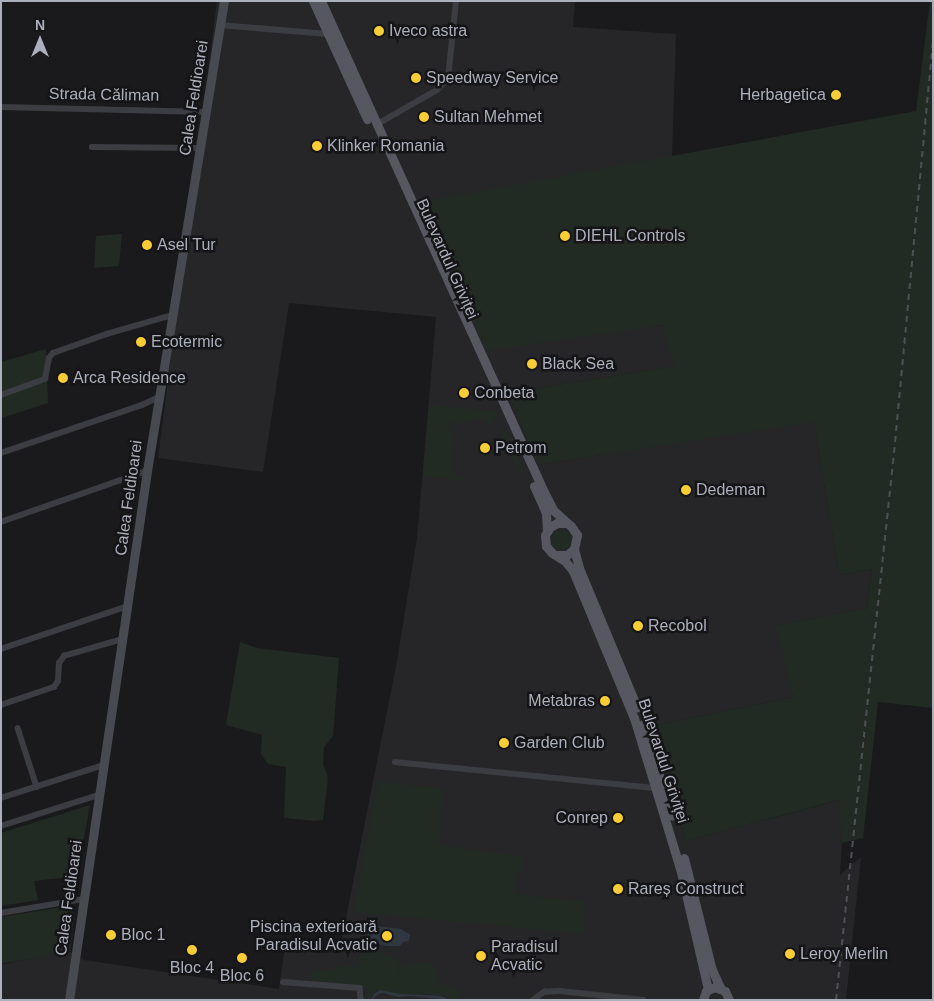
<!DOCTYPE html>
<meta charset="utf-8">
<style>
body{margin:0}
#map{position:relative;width:934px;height:1001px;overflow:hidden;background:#1a1a1c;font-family:Helvetica,sans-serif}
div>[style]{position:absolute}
.built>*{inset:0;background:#262629}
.green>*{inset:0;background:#212b23}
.round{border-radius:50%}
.water>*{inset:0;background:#2f3741}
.street>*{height:5.5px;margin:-2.75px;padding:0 2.75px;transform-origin:2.75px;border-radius:2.75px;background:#3c3d43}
.secondary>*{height:9px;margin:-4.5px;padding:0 4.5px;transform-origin:4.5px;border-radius:4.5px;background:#484a51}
.primary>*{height:9px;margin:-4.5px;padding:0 4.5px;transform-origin:4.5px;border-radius:4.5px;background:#565760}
.rail>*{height:2px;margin-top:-1px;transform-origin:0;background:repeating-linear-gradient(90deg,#4d4f56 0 6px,transparent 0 11px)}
.dots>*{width:14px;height:14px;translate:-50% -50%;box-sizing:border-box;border:2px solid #151517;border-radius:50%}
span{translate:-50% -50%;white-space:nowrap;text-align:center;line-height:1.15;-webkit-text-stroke:5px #151517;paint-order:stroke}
.poi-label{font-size:16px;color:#acafbc}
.left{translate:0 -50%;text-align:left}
.right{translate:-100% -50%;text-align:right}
.street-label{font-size:16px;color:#acafbc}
.frame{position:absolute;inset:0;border:2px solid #acafbc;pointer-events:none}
.north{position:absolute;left:15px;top:15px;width:50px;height:50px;-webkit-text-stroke:4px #151517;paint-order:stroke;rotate:0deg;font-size:14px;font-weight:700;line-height:20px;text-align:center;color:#acafbc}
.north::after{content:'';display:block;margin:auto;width:18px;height:22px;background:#acafbc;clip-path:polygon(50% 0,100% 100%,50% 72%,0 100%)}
</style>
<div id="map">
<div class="built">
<div style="clip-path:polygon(217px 1px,575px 1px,573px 27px,676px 34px,672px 157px,615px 168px,655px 326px,661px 325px,675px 366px,508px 393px,537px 465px,814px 421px,839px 575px,872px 569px,867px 608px,777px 626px,793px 697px,653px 726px,685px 841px,840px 800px,842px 843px,840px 875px,861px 857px,846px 1000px,1px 1000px,1px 965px,67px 950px,84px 960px,279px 989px,285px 946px,339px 953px,397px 661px,417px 538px,436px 317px,289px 303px,263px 472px,158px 458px)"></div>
</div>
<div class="green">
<div style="clip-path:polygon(930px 1px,933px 1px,933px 708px,878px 702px,863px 838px,842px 843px,839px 800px,685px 841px,653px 726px,793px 697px,776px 626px,867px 608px,872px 569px,839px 575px,814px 422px,537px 465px,508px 393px,674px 366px,661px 325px,486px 351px,421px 202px,916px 111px)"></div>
<div style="clip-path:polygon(122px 234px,119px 266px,94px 268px,96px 236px)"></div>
<div style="clip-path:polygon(46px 349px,48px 403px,1px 418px,1px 362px)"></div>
<div style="clip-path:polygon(429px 405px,495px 411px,498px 414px,494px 422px,489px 425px,486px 424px,485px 421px,472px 418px,470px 421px,465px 421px,464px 424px,448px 422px,449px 430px,454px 435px,452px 442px,451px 475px,466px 478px,468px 481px,423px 476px)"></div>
<div style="clip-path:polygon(502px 430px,507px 432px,527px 476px,519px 471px,500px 431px)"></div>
<div class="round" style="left:551px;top:530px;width:20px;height:20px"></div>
<div style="clip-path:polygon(240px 642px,257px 648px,339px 658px,333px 736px,324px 747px,323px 764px,328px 778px,323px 820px,314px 821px,284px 818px,286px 767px,268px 764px,261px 754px,262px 735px,226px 725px)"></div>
<div style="clip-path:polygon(378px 782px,443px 788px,440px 845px,523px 857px,522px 873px,515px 872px,514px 894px,585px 902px,584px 934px,353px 912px)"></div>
<div style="clip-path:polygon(90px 805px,77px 876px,34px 881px,38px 900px,1px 906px,1px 833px)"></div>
<div style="clip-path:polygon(75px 905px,70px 951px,1px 964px,1px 917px)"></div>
<div style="clip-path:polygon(369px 952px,379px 952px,398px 960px,400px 965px,397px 986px,401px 965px,432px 962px,440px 982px,425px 993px,440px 984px,458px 988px,461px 996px,459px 1000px,451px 1000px,441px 995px,399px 994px,380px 990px,375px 992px,370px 1000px,366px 1000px,367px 988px,310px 983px,311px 970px,326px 971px,344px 965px,356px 968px,363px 954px)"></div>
</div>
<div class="water">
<div style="clip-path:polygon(369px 925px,401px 929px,410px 935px,409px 941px,403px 942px,400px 946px,387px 946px,367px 942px,364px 939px,364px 929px)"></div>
<div style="clip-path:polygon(380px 990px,400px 994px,441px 996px,451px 1000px,411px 996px,399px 997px,383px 993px,378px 994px,373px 999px,385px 1000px,371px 1000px,374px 994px)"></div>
</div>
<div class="street">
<div style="left:220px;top:25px;width:108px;rotate:4.8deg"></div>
<div style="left:1px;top:107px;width:206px;rotate:1.4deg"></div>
<div style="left:376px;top:125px;width:70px;rotate:-29.8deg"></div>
<div style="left:437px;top:90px;width:16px;rotate:-45deg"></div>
<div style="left:448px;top:79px;width:78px;rotate:-84.1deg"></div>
<div style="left:92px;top:147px;width:109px;rotate:0.5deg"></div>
<div style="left:1px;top:395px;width:47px;rotate:-20deg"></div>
<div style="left:45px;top:379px;width:21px;rotate:-79deg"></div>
<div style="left:49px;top:358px;width:6px;rotate:-51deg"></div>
<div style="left:53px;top:353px;width:57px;rotate:-19.4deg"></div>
<div style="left:107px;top:334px;width:69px;rotate:-16.1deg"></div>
<div style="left:1px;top:453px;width:149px;rotate:-18.8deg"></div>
<div style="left:142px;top:405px;width:19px;rotate:-25deg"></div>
<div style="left:1px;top:522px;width:155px;rotate:-19.3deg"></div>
<div style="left:1px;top:649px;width:134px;rotate:-18.7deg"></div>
<div style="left:1px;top:705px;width:56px;rotate:-18.8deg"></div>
<div style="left:54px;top:687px;width:7px;rotate:-56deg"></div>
<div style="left:58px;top:681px;width:18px;rotate:-87deg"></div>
<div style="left:59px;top:663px;width:9px;rotate:-54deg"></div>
<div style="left:64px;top:656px;width:61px;rotate:-16.1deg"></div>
<div style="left:18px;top:728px;width:62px;rotate:72.1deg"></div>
<div style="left:395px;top:762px;width:263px;rotate:5.7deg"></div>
<div style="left:1px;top:798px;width:108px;rotate:-17.8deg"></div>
<div style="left:1px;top:826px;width:103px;rotate:-17.6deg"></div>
<div style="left:1px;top:913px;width:84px;rotate:-9.6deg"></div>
<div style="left:283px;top:982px;width:77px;rotate:4.5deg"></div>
<div style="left:360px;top:988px;width:12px;rotate:85deg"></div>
<div style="left:533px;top:1000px;width:14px;rotate:-36deg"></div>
<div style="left:544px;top:992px;width:16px;rotate:-4deg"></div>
<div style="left:560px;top:991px;width:84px;rotate:6.1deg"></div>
</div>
<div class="secondary">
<div style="left:69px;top:1000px;width:535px;rotate:-81.61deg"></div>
<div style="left:147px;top:471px;width:476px;rotate:-80.7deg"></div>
</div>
<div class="primary">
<div style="left:313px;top:1px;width:130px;rotate:65.4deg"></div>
<div style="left:321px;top:1px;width:537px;rotate:65.58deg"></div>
<div style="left:543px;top:490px;width:22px;rotate:63deg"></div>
<div style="left:553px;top:510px;width:24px;rotate:42deg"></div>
<div style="left:571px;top:526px;width:11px;rotate:56deg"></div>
<div style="left:577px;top:535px;width:14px;rotate:102deg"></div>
<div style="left:574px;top:549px;width:9px;rotate:139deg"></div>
<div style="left:567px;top:555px;width:10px;rotate:180deg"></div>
<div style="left:534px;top:486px;width:30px;rotate:66deg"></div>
<div style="left:546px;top:513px;width:17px;rotate:87deg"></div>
<div style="left:566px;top:523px;width:9px;rotate:180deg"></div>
<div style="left:557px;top:523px;width:8px;rotate:150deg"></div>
<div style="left:550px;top:527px;width:9px;rotate:122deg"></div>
<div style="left:545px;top:535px;width:11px;rotate:85deg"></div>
<div style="left:546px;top:546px;width:9px;rotate:49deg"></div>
<div style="left:552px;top:553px;width:15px;rotate:32deg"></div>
<div style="left:565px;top:561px;width:13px;rotate:51deg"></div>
<div style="left:573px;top:571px;width:159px;rotate:67.5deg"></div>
<div style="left:634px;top:718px;width:157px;rotate:73deg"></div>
<div style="left:680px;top:868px;width:124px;rotate:77deg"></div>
<div style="left:574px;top:549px;width:20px;rotate:75deg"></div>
<div style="left:579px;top:568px;width:151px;rotate:67.4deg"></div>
<div style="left:643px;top:724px;width:96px;rotate:72.5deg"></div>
<div style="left:684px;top:858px;width:115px;rotate:76deg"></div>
<div style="left:712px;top:970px;width:19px;rotate:65deg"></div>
<div style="left:703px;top:1000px;width:9px;rotate:-72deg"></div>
<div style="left:706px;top:991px;width:10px;rotate:-24deg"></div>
<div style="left:715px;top:987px;width:11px;rotate:22deg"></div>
<div style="left:725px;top:991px;width:10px;rotate:66deg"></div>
</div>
<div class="rail">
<div style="left:836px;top:1000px;width:550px;rotate:-83.95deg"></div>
<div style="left:894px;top:453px;width:418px;rotate:-84.6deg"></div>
</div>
<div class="dots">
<div style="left:379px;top:31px;background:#f9cd35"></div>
<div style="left:416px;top:78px;background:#f9cd35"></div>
<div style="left:836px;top:95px;background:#f9cd35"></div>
<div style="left:424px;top:117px;background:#f9cd35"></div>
<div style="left:317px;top:146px;background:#f9cd35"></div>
<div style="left:565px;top:236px;background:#f9cd35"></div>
<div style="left:147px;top:245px;background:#f9cd35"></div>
<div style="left:141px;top:342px;background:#f9cd35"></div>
<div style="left:532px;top:364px;background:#f9cd35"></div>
<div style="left:63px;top:378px;background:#f9cd35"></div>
<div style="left:464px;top:393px;background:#f9cd35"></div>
<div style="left:485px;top:448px;background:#f9cd35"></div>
<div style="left:686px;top:490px;background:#f9cd35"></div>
<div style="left:638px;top:626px;background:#f9cd35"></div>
<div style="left:605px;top:701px;background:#f9cd35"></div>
<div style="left:504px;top:743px;background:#f9cd35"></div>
<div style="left:618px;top:818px;background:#f9cd35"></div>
<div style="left:618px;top:889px;background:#f9cd35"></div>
<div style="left:111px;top:935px;background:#f9cd35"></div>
<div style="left:387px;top:936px;background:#f9cd35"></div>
<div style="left:192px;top:950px;background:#f9cd35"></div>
<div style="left:790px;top:954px;background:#f9cd35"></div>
<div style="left:481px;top:956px;background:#f9cd35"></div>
<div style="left:242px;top:958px;background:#f9cd35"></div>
</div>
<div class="poi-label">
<span class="left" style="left:389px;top:31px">Iveco astra</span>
<span class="left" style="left:426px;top:78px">Speedway Service</span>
<span class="right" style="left:826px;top:95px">Herbagetica</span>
<span class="left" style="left:434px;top:117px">Sultan Mehmet</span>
<span class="left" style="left:327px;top:146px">Klinker Romania</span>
<span class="left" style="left:575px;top:236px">DIEHL Controls</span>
<span class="left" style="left:157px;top:245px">Asel Tur</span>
<span class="left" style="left:151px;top:342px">Ecotermic</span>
<span class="left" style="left:542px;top:364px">Black Sea</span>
<span class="left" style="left:73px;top:378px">Arca Residence</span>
<span class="left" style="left:474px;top:393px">Conbeta</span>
<span class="left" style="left:495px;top:448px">Petrom</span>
<span class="left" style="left:696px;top:490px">Dedeman</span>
<span class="left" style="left:648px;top:626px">Recobol</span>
<span class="right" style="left:595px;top:701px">Metabras</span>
<span class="left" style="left:514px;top:743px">Garden Club</span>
<span class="right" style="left:608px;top:818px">Conrep</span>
<span class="left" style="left:628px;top:889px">Rareș Construct</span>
<span class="right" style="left:377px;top:936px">Piscina exterioară<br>Paradisul Acvatic</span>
<span class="left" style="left:121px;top:935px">Bloc 1</span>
<span class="left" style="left:491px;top:956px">Paradisul<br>Acvatic</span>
<span class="left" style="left:800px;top:954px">Leroy Merlin</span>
<span style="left:192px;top:968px">Bloc 4</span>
<span style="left:242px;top:976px">Bloc 6</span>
</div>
<div class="street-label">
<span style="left:104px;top:95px;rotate:1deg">Strada Căliman</span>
<span style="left:194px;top:98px;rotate:-81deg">Calea Feldioarei</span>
<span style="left:447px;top:259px;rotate:66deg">Bulevardul Griviței</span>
<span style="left:129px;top:498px;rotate:-82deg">Calea Feldioarei</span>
<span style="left:663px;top:761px;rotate:72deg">Bulevardul Griviței</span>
<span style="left:69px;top:898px;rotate:-82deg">Calea Feldioarei</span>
</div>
<div class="frame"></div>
<div class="north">N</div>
</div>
